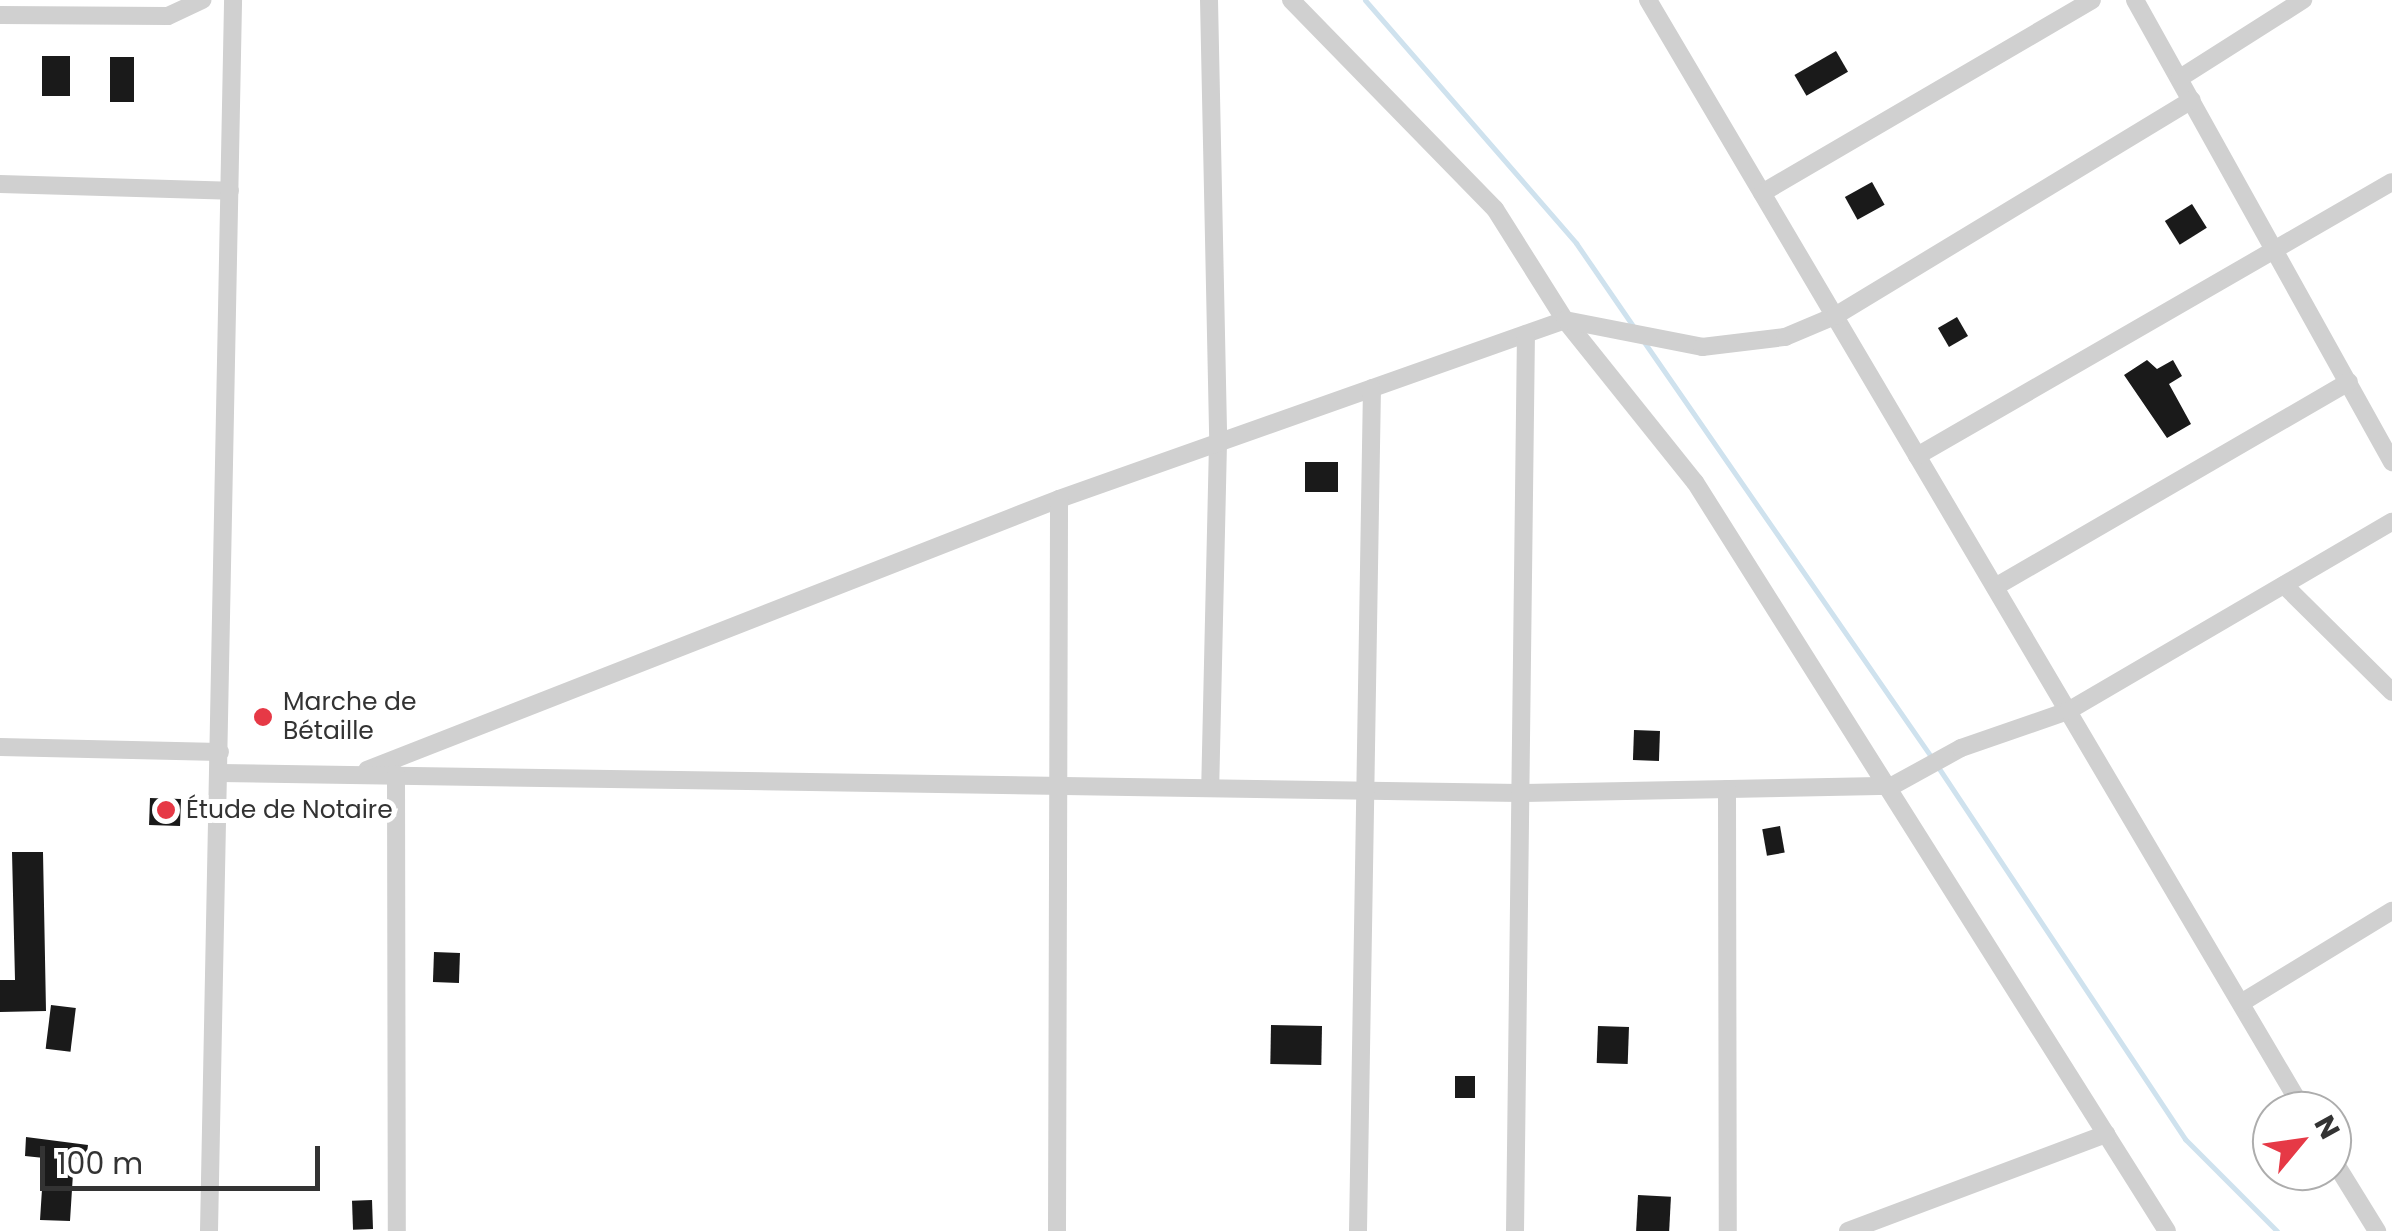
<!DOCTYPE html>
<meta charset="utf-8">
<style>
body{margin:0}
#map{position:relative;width:2392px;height:1231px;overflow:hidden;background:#fff;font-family:Poppins,sans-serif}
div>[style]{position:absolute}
.stream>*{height:5px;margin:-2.5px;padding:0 2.5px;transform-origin:2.5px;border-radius:2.5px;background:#cfe2ee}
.building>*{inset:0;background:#1a1a1a;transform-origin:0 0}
.street>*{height:18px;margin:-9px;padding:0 9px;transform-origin:9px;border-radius:9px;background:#d0d0d0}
.dots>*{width:28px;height:28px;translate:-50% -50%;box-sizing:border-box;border:5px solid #fff;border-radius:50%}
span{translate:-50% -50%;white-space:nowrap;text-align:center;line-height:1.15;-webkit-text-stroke:10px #fff;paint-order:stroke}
.poi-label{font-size:25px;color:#333}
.left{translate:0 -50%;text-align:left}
.north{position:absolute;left:2252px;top:1091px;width:100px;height:100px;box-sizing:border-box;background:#fff;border:2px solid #adadad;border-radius:50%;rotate:61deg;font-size:28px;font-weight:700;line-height:40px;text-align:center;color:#333}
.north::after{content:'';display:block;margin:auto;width:35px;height:45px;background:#e63946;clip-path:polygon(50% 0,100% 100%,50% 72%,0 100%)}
.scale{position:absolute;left:40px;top:1146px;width:280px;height:45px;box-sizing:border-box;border:5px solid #333;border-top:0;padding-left:12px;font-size:30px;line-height:35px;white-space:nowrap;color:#333;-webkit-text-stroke:8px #fff;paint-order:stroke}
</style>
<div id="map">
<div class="stream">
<div style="left:1365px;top:0;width:322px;rotate:49deg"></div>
<div style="left:1576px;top:243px;width:101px;rotate:55.5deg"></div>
<div style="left:1642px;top:339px;width:510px;rotate:55.31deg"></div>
<div style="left:1938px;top:767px;width:447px;rotate:56.4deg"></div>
<div style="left:2185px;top:1139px;width:130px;rotate:45deg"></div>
</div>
<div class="building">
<div style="left:1836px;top:51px;width:24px;height:48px;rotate:60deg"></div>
<div style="left:42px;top:56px;width:28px;height:40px"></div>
<div style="left:110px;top:57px;width:24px;height:45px"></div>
<div style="left:1872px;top:182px;width:26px;height:31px;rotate:61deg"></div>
<div style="left:2192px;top:204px;width:28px;height:32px;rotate:58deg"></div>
<div style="left:1957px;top:317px;width:22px;height:22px;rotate:60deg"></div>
<div style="clip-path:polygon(2147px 360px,2157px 369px,2173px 360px,2182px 376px,2169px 384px,2191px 424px,2167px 438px,2124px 375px)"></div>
<div style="left:1305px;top:462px;width:33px;height:30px"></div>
<div style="left:1634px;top:730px;width:26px;height:30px;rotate:2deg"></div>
<div style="left:150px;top:798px;width:31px;height:27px;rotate:2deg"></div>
<div style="left:1780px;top:826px;width:27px;height:18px;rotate:80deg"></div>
<div style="clip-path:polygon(12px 852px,43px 852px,46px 1011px,0 1012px,0 980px,15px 980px)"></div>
<div style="left:434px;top:952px;width:26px;height:30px;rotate:2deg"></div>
<div style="left:51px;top:1005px;width:25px;height:44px;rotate:7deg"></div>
<div style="left:1271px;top:1025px;width:51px;height:39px;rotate:1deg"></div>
<div style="left:1598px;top:1026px;width:31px;height:37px;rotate:2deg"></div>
<div style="left:1455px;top:1076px;width:20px;height:22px"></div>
<div style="clip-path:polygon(26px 1137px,88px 1145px,86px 1160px,74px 1158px,70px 1221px,40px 1220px,44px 1158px,25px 1156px)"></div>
<div style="left:1638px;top:1195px;width:33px;height:36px;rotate:3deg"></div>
<div style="left:372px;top:1200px;width:29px;height:20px;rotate:88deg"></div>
</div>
<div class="street">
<div style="left:1209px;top:0;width:443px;rotate:88.8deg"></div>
<div style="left:1218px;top:443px;width:344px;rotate:91.3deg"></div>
<div style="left:1291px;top:0;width:292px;rotate:45.7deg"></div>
<div style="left:1495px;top:209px;width:131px;rotate:57.8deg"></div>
<div style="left:1565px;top:320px;width:208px;rotate:51.3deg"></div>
<div style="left:1695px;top:482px;width:885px;rotate:57.78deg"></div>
<div style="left:1648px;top:0;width:1290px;rotate:59.44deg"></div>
<div style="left:2135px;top:0;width:529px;rotate:60.91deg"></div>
<div style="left:0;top:15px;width:168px;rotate:0.3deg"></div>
<div style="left:168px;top:16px;width:38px;rotate:-25deg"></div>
<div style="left:2180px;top:78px;width:146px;rotate:-32.4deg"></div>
<div style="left:0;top:184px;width:230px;rotate:1.7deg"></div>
<div style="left:1762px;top:193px;width:382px;rotate:-30.3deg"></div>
<div style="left:1917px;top:456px;width:548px;rotate:-29.98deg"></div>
<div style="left:2284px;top:585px;width:152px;rotate:44.7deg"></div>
<div style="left:1995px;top:587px;width:409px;rotate:-30.1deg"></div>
<div style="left:0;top:747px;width:220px;rotate:1.3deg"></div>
<div style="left:367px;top:770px;width:743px;rotate:-21.39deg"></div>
<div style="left:1059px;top:499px;width:537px;rotate:-19.48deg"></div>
<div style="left:1565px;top:320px;width:140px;rotate:11.1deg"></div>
<div style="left:1702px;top:347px;width:84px;rotate:-6.9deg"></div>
<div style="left:1785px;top:337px;width:54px;rotate:-22.8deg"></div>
<div style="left:1835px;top:316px;width:417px;rotate:-31.2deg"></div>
<div style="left:220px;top:773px;width:1300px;rotate:0.88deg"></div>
<div style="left:1520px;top:793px;width:372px;rotate:-1.1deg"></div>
<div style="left:1892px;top:786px;width:79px;rotate:-28.8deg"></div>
<div style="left:1961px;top:748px;width:113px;rotate:-19.1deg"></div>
<div style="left:2068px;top:711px;width:375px;rotate:-30.3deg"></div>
<div style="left:396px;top:774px;width:457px;rotate:89.9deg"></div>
<div style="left:1727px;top:789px;width:442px;rotate:89.9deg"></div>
<div style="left:2241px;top:1003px;width:177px;rotate:-31.4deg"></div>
<div style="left:2332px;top:1158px;width:86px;rotate:58.3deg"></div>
<div style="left:209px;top:1231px;width:1231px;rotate:-88.88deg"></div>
<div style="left:1057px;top:1231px;width:732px;rotate:-89.84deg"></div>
<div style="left:1358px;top:1231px;width:843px;rotate:-89.05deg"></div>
<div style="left:1515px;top:1231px;width:897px;rotate:-89.3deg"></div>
<div style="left:1848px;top:1231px;width:276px;rotate:-20.6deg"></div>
</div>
<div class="dots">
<div style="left:263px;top:717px;background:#e63946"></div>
<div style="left:166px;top:810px;background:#e63946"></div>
</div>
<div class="poi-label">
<span class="left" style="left:283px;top:717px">Marche de<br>Bétaille</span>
<span class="left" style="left:186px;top:810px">Étude de Notaire</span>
</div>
<div class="north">N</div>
<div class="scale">100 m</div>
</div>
